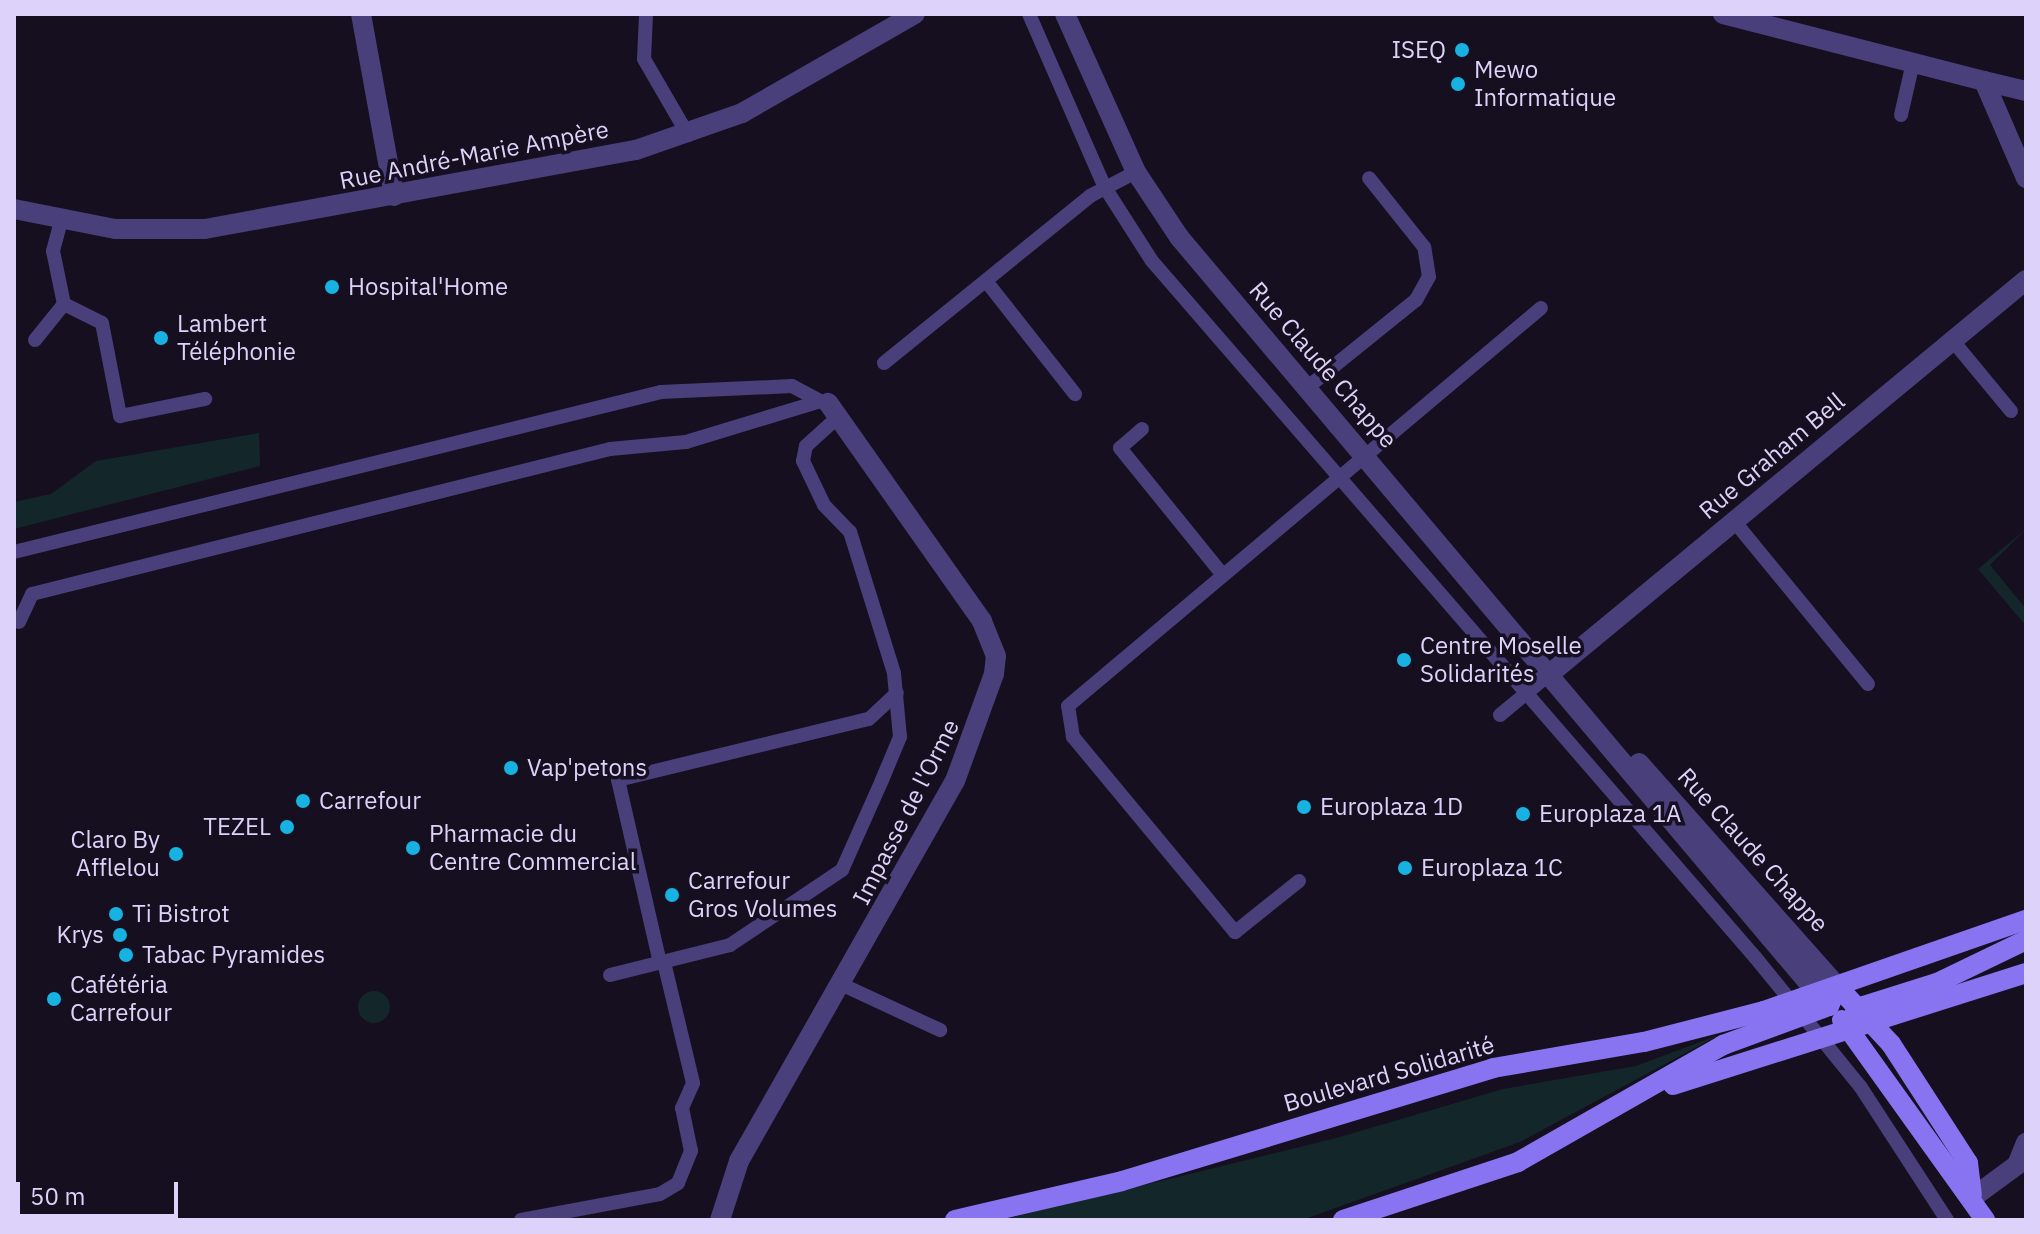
<!DOCTYPE html>
<meta charset="utf-8">
<style>
body{margin:0}
#map{position:relative;width:2040px;height:1234px;overflow:hidden;background:#150f20;font-family:"IBM Plex Sans",sans-serif}
div>[style]{position:absolute}
.green>*{inset:0;background:#13272a}
.round{border-radius:50%}
.service>*{height:14px;margin:-7px;padding:0 7px;transform-origin:7px;border-radius:7px;background:#493f7a}
.pedestrian>*{height:20px;margin:-10px;padding:0 10px;transform-origin:10px;border-radius:10px;background:#493f7a}
.minor>*{height:20px;margin:-10px;padding:0 10px;transform-origin:10px;border-radius:10px;background:#493f7a}
.tertiary>*{height:20px;margin:-10px;padding:0 10px;transform-origin:10px;border-radius:10px;background:#493f7a}
.secondary>*{height:20px;margin:-10px;padding:0 10px;transform-origin:10px;border-radius:10px;background:#8874f1}
.dots>*{width:22px;height:22px;translate:-50% -50%;box-sizing:border-box;border:4px solid #150f20;border-radius:50%}
span{translate:-50% -50%;white-space:nowrap;text-align:center;line-height:1.15;-webkit-text-stroke:7px #150f20;paint-order:stroke}
.poi-label{font-size:24px;color:#ddd3fa}
.right{translate:-100% -50%;text-align:right}
.left{translate:0 -50%;text-align:left}
.street-label{font-size:24px;color:#ddd3fa}
.frame{position:absolute;inset:0;border:16px solid #ddd3fa;pointer-events:none}
.scale{position:absolute;left:16px;top:1182px;width:162px;height:36px;box-sizing:border-box;border:4px solid #ddd3fa;border-top:0;padding-left:10px;font-size:24px;line-height:28px;white-space:nowrap;color:#ddd3fa;-webkit-text-stroke:6px #150f20;paint-order:stroke}
</style>
<div id="map">
<div class="green">
<div style="clip-path:polygon(259px 433px,260px 466px,14px 529px,14px 502px,51px 494px,96px 461px)"></div>
<div style="clip-path:polygon(2026px 529px,1990px 565px,2026px 609px,2026px 626px,1978px 569px)"></div>
<div class="round" style="left:358px;top:991px;width:32px;height:32px"></div>
<div style="clip-path:polygon(1719px 1035px,1520px 1142px,1302px 1220px,1002px 1220px,1340px 1137px,1503px 1089px,1636px 1066px)"></div>
</div>
<div class="service">
<div style="left:646px;top:14px;width:45px;rotate:92.5deg"></div>
<div style="left:644px;top:59px;width:88px;rotate:59.9deg"></div>
<div style="left:1029px;top:14px;width:188px;rotate:66.4deg"></div>
<div style="left:1104px;top:186px;width:89px;rotate:57.4deg"></div>
<div style="left:1152px;top:261px;width:921px;rotate:49.1deg"></div>
<div style="left:1755px;top:957px;width:166px;rotate:50.9deg"></div>
<div style="left:1860px;top:1086px;width:160px;rotate:57deg"></div>
<div style="left:1901px;top:115px;width:54px;rotate:-77.2deg"></div>
<div style="left:61px;top:221px;width:31px;rotate:105deg"></div>
<div style="left:53px;top:251px;width:54px;rotate:78.3deg"></div>
<div style="left:64px;top:304px;width:42px;rotate:26.6deg"></div>
<div style="left:102px;top:323px;width:95px;rotate:79deg"></div>
<div style="left:120px;top:416px;width:87px;rotate:-11.3deg"></div>
<div style="left:986px;top:281px;width:144px;rotate:51.8deg"></div>
<div style="left:35px;top:340px;width:46px;rotate:-51.1deg"></div>
<div style="left:1953px;top:341px;width:91px;rotate:50.4deg"></div>
<div style="left:884px;top:363px;width:265px;rotate:-39deg"></div>
<div style="left:1090px;top:196px;width:52px;rotate:-27.6deg"></div>
<div style="left:1308px;top:387px;width:139px;rotate:-38.9deg"></div>
<div style="left:1416px;top:300px;width:26px;rotate:-61deg"></div>
<div style="left:1429px;top:277px;width:30px;rotate:-99deg"></div>
<div style="left:1424px;top:247px;width:88px;rotate:-128.6deg"></div>
<div style="left:1142px;top:429px;width:29px;rotate:139deg"></div>
<div style="left:1120px;top:448px;width:162px;rotate:51deg"></div>
<div style="left:1734px;top:521px;width:211px;rotate:50.6deg"></div>
<div style="left:14px;top:552px;width:666px;rotate:-13.89deg"></div>
<div style="left:661px;top:392px;width:131px;rotate:-2.6deg"></div>
<div style="left:792px;top:386px;width:36px;rotate:28deg"></div>
<div style="left:19px;top:622px;width:31px;rotate:-65deg"></div>
<div style="left:32px;top:594px;width:596px;rotate:-14.08deg"></div>
<div style="left:610px;top:449px;width:76px;rotate:-5.3deg"></div>
<div style="left:686px;top:442px;width:138px;rotate:-16.9deg"></div>
<div style="left:1500px;top:715px;width:67px;rotate:-39.6deg"></div>
<div style="left:1299px;top:881px;width:82px;rotate:141.4deg"></div>
<div style="left:1235px;top:932px;width:254px;rotate:-129.7deg"></div>
<div style="left:1073px;top:737px;width:31px;rotate:-99deg"></div>
<div style="left:1068px;top:706px;width:618px;rotate:-40.08deg"></div>
<div style="left:660px;top:963px;width:188px;rotate:-102.9deg"></div>
<div style="left:618px;top:780px;width:258px;rotate:-13.7deg"></div>
<div style="left:869px;top:719px;width:38px;rotate:-43deg"></div>
<div style="left:610px;top:975px;width:124px;rotate:-14deg"></div>
<div style="left:730px;top:945px;width:135px;rotate:-33.8deg"></div>
<div style="left:842px;top:870px;width:98px;rotate:-66deg"></div>
<div style="left:882px;top:780px;width:47px;rotate:-67.3deg"></div>
<div style="left:900px;top:737px;width:64px;rotate:-95.4deg"></div>
<div style="left:894px;top:673px;width:148px;rotate:-107.3deg"></div>
<div style="left:850px;top:532px;width:37px;rotate:-134deg"></div>
<div style="left:824px;top:505px;width:49px;rotate:-115.5deg"></div>
<div style="left:803px;top:461px;width:15px;rotate:-79deg"></div>
<div style="left:806px;top:446px;width:43px;rotate:-42.2deg"></div>
<div style="left:845px;top:986px;width:105px;rotate:24.9deg"></div>
<div style="left:521px;top:1220px;width:141px;rotate:-10.6deg"></div>
<div style="left:660px;top:1194px;width:21px;rotate:-31deg"></div>
<div style="left:678px;top:1183px;width:35px;rotate:-68deg"></div>
<div style="left:691px;top:1151px;width:44px;rotate:-101.8deg"></div>
<div style="left:682px;top:1108px;width:27px;rotate:-66deg"></div>
<div style="left:693px;top:1083px;width:124px;rotate:-103.5deg"></div>
</div>
<div class="pedestrian">
<div style="left:1984px;top:81px;width:43px;rotate:13.4deg"></div>
</div>
<div class="minor">
<div style="left:361px;top:14px;width:185px;rotate:79.7deg"></div>
<div style="left:1723px;top:14px;width:269px;rotate:14.4deg"></div>
<div style="left:1984px;top:81px;width:106px;rotate:66.6deg"></div>
<div style="left:1552px;top:672px;width:615px;rotate:-39.59deg"></div>
<div style="left:1972px;top:1198px;width:56px;rotate:-36.3deg"></div>
<div style="left:2017px;top:1165px;width:24px;rotate:-68deg"></div>
<div style="left:720px;top:1220px;width:62px;rotate:-72.1deg"></div>
<div style="left:739px;top:1161px;width:437px;rotate:-60.4deg"></div>
<div style="left:955px;top:781px;width:114px;rotate:-70deg"></div>
<div style="left:994px;top:674px;width:18px;rotate:-84deg"></div>
<div style="left:996px;top:656px;width:38px;rotate:-112deg"></div>
<div style="left:982px;top:621px;width:267px;rotate:-125.2deg"></div>
</div>
<div class="tertiary">
<div style="left:1065px;top:14px;width:173px;rotate:65.8deg"></div>
<div style="left:1136px;top:172px;width:78px;rotate:56.5deg"></div>
<div style="left:1179px;top:237px;width:989px;rotate:49.84deg"></div>
<div style="left:14px;top:209px;width:103px;rotate:11.2deg"></div>
<div style="left:115px;top:229px;width:90px"></div>
<div style="left:205px;top:229px;width:438px;rotate:-10.4deg"></div>
<div style="left:636px;top:150px;width:112px;rotate:-19.2deg"></div>
<div style="left:742px;top:113px;width:199px;rotate:-29.8deg"></div>
<div style="left:1639px;top:763px;width:300px;rotate:48.4deg"></div>
</div>
<div class="secondary">
<div style="left:1838px;top:987px;width:78px;rotate:47.1deg"></div>
<div style="left:1891px;top:1044px;width:142px;rotate:57.1deg"></div>
<div style="left:1968px;top:1163px;width:32px;rotate:83deg"></div>
<div style="left:1853px;top:1017px;width:10px;rotate:-66deg"></div>
<div style="left:1857px;top:1008px;width:84px;rotate:-17.4deg"></div>
<div style="left:1937px;top:983px;width:99px;rotate:-25.8deg"></div>
<div style="left:1842px;top:1020px;width:246px;rotate:54.4deg"></div>
<div style="left:1673px;top:1085px;width:370px;rotate:-17.6deg"></div>
<div style="left:955px;top:1220px;width:171px;rotate:-13.1deg"></div>
<div style="left:1122px;top:1181px;width:388px;rotate:-16.9deg"></div>
<div style="left:1493px;top:1068px;width:153px;rotate:-9.8deg"></div>
<div style="left:1644px;top:1042px;width:124px;rotate:-14.5deg"></div>
<div style="left:1764px;top:1011px;width:277px;rotate:-19.2deg"></div>
<div style="left:1343px;top:1220px;width:184px;rotate:-18.3deg"></div>
<div style="left:1518px;top:1162px;width:236px;rotate:-29.7deg"></div>
<div style="left:1723px;top:1045px;width:113px;rotate:-20.2deg"></div>
<div style="left:1829px;top:1006px;width:21px;rotate:-65deg"></div>
</div>
<div class="dots">
<div style="left:1462px;top:50px;background:#17b2e2"></div>
<div style="left:1458px;top:84px;background:#17b2e2"></div>
<div style="left:332px;top:287px;background:#17b2e2"></div>
<div style="left:161px;top:338px;background:#17b2e2"></div>
<div style="left:1404px;top:660px;background:#17b2e2"></div>
<div style="left:511px;top:768px;background:#17b2e2"></div>
<div style="left:303px;top:801px;background:#17b2e2"></div>
<div style="left:1304px;top:807px;background:#17b2e2"></div>
<div style="left:1523px;top:814px;background:#17b2e2"></div>
<div style="left:287px;top:827px;background:#17b2e2"></div>
<div style="left:413px;top:848px;background:#17b2e2"></div>
<div style="left:176px;top:854px;background:#17b2e2"></div>
<div style="left:1405px;top:868px;background:#17b2e2"></div>
<div style="left:672px;top:895px;background:#17b2e2"></div>
<div style="left:116px;top:914px;background:#17b2e2"></div>
<div style="left:120px;top:935px;background:#17b2e2"></div>
<div style="left:126px;top:955px;background:#17b2e2"></div>
<div style="left:54px;top:999px;background:#17b2e2"></div>
</div>
<div class="poi-label">
<span class="right" style="left:1446px;top:50px">ISEQ</span>
<span class="left" style="left:1474px;top:84px">Mewo<br>Informatique</span>
<span class="left" style="left:348px;top:287px">Hospital'Home</span>
<span class="left" style="left:177px;top:338px">Lambert<br>Téléphonie</span>
<span class="left" style="left:1420px;top:660px">Centre Moselle<br>Solidarités</span>
<span class="left" style="left:527px;top:768px">Vap'petons</span>
<span class="left" style="left:319px;top:801px">Carrefour</span>
<span class="left" style="left:1320px;top:807px">Europlaza 1D</span>
<span class="left" style="left:1539px;top:814px">Europlaza 1A</span>
<span class="right" style="left:271px;top:827px">TEZEL</span>
<span class="left" style="left:429px;top:848px">Pharmacie du<br>Centre Commercial</span>
<span class="right" style="left:160px;top:854px">Claro By<br>Afflelou</span>
<span class="left" style="left:1421px;top:868px">Europlaza 1C</span>
<span class="left" style="left:688px;top:895px">Carrefour<br>Gros Volumes</span>
<span class="left" style="left:132px;top:914px">Ti Bistrot</span>
<span class="right" style="left:104px;top:935px">Krys</span>
<span class="left" style="left:142px;top:955px">Tabac Pyramides</span>
<span class="left" style="left:70px;top:999px">Cafétéria<br>Carrefour</span>
</div>
<div class="street-label">
<span style="left:474px;top:155px;rotate:-11deg">Rue André-Marie Ampère</span>
<span style="left:1323px;top:365px;rotate:49deg">Rue Claude Chappe</span>
<span style="left:1772px;top:456px;rotate:-40deg">Rue Graham Bell</span>
<span style="left:906px;top:812px;rotate:-63deg">Impasse de l'Orme</span>
<span style="left:1753px;top:850px;rotate:48deg">Rue Claude Chappe</span>
<span style="left:1389px;top:1074px;rotate:-16deg">Boulevard Solidarité</span>
</div>
<div class="frame"></div>
<div class="scale">50 m</div>
</div>
